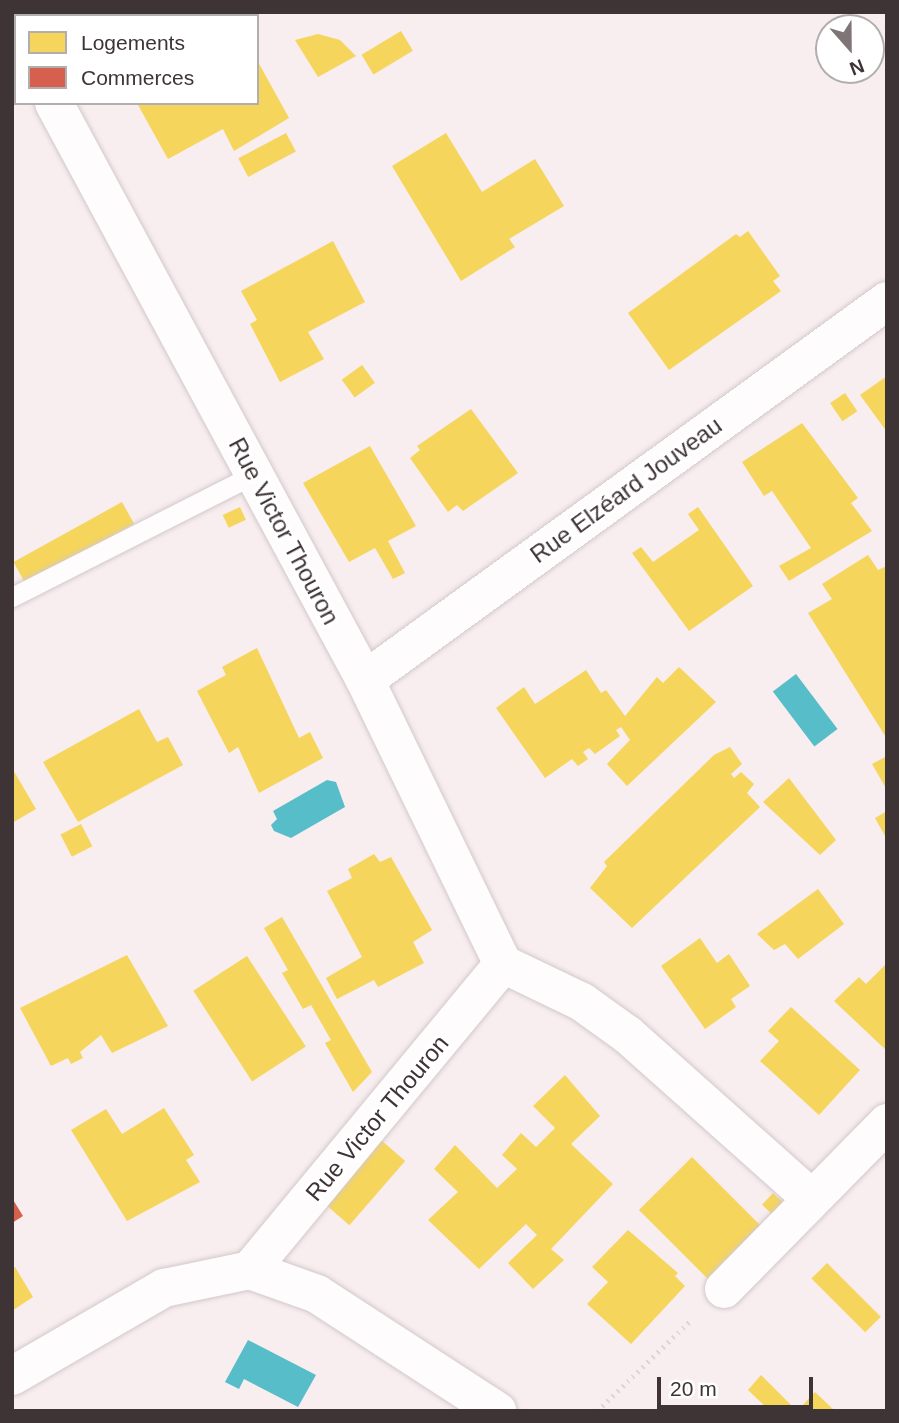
<!DOCTYPE html>
<meta charset="utf-8">
<style>
body{margin:0}
#map{position:relative;width:899px;height:1423px;overflow:hidden;background:#f8edef;font-family:Helvetica,sans-serif}
div>[style]{position:absolute}
.water>*{inset:0;background:#56bdc9;transform-origin:0 0}
.homes>*{inset:0;background:#f6d55c;transform-origin:0 0}
.shops>*{inset:0;background:#d6604d}
.path>*{height:4.5px;margin-top:-2.25px;transform-origin:0;background:repeating-linear-gradient(90deg,#dad7d7 0 2px,transparent 0 7px)}
.roads{filter:drop-shadow(0 0 2px #d2c9ca) drop-shadow(0 0 2px #d2c9ca)}
.lane>*{height:19px;margin:-9.5px;padding:0 9.5px;transform-origin:9.5px;border-radius:9.5px;background:#fefcfd}
.street>*{height:38px;margin:-19px;padding:0 19px;transform-origin:19px;border-radius:19px;background:#fefcfd}
.secondary>*{height:38px;margin:-19px;padding:0 19px;transform-origin:19px;border-radius:19px;background:#fefcfd}
span{translate:-50% -50%;white-space:nowrap;text-align:center;line-height:1.15;-webkit-text-stroke:7px #fff;paint-order:stroke}
.street-label{font-size:24px;color:#3e3435}
.frame{position:absolute;inset:0;border:14px solid #3e3435;pointer-events:none}
.legend{position:absolute;left:14px;top:14px;width:245px;height:91px;box-sizing:border-box;background:#fff;border:2px solid #b2aeae;margin:0;padding:9px 12px;list-style:none;font-size:21px;color:#3e3435}
.legend li{display:flex;align-items:center;gap:14px;height:35px}
.legend b{width:35px;border:2px solid #b2aeae}
.north{position:absolute;left:815px;top:14px;width:70px;height:70px;box-sizing:border-box;background:#fff;border:2px solid #b2aeae;border-radius:50%;rotate:159deg;font-size:19px;font-weight:700;line-height:28px;text-align:center;color:#3e3435}
.north::after{content:'';display:block;margin:auto;width:24px;height:32px;background:#7f7576;clip-path:polygon(50% 0,100% 100%,50% 72%,0 100%)}
.scale{position:absolute;left:657px;top:1377px;width:156px;height:32px;box-sizing:border-box;border:4px solid #3e3435;border-top:0;padding-left:9px;font-size:21px;line-height:24px;white-space:nowrap;color:#3e3435;-webkit-text-stroke:5px #fff;paint-order:stroke}
</style>
<div id="map">
<div class="water">
<div style="left:796px;top:674px;width:69px;height:29px;rotate:53deg"></div>
<div style="clip-path:polygon(327px 780px,336px 782px,345px 807px,291px 838px,274px 831px,271px 825px,277px 819px,273px 811px)"></div>
<div style="clip-path:polygon(248px 1340px,316px 1375px,298px 1407px,244px 1379px,239px 1389px,225px 1382px)"></div>
</div>
<div class="homes">
<div style="left:401px;top:31px;width:23px;height:46px;rotate:59deg"></div>
<div style="clip-path:polygon(318px 34px,340px 40px,356px 56px,318px 77px,295px 40px)"></div>
<div style="clip-path:polygon(257px 60px,289px 118px,234px 151px,223px 129px,168px 159px,138px 105px,257px 103px)"></div>
<div style="left:286px;top:133px;width:21px;height:54px;rotate:62deg"></div>
<div style="clip-path:polygon(446px 133px,482px 192px,535px 159px,564px 206px,509px 239px,515px 247px,461px 281px,392px 166px)"></div>
<div style="clip-path:polygon(748px 231px,780px 276px,773px 281px,781px 291px,669px 370px,628px 313px,736px 234px,740px 237px)"></div>
<div style="clip-path:polygon(333px 241px,365px 302px,308px 332px,324px 359px,280px 382px,250px 324px,257px 320px,241px 291px)"></div>
<div style="left:362px;top:365px;width:22px;height:25px;rotate:54deg"></div>
<div style="clip-path:polygon(887px 376px,887px 432px,860px 395px)"></div>
<div style="left:845px;top:393px;width:22px;height:18px;rotate:56deg"></div>
<div style="clip-path:polygon(471px 409px,518px 473px,463px 511px,457px 505px,448px 512px,410px 458px,420px 450px,417px 446px)"></div>
<div style="clip-path:polygon(802px 423px,858px 498px,851px 503px,872px 531px,789px 581px,779px 566px,811px 548px,772px 491px,764px 496px,742px 462px)"></div>
<div style="clip-path:polygon(370px 446px,416px 526px,388px 541px,405px 573px,393px 579px,375px 548px,349px 562px,303px 483px)"></div>
<div style="left:122px;top:502px;width:25px;height:124px;rotate:61deg"></div>
<div style="left:240px;top:507px;width:14px;height:19px;rotate:65deg"></div>
<div style="clip-path:polygon(698px 507px,753px 586px,689px 631px,632px 553px,641px 547px,653px 562px,699px 530px,688px 514px)"></div>
<div style="clip-path:polygon(868px 555px,878px 570px,887px 566px,887px 739px,808px 613px,832px 599px,822px 584px)"></div>
<div style="clip-path:polygon(257px 648px,299px 738px,310px 732px,323px 758px,259px 793px,238px 747px,229px 753px,197px 691px,226px 675px,222px 667px)"></div>
<div style="clip-path:polygon(679px 667px,716px 702px,627px 786px,607px 764px,630px 740px,621px 727px,616px 730px,620px 736px,595px 754px,589px 748px,583px 752px,588px 759px,578px 766px,572px 759px,545px 778px,496px 708px,524px 687px,535px 704px,586px 670px,601px 693px,606px 690px,625px 716px,657px 677px,663px 683px)"></div>
<div style="clip-path:polygon(139px 709px,157px 742px,168px 737px,183px 765px,78px 822px,43px 762px)"></div>
<div style="clip-path:polygon(730px 747px,742px 764px,731px 774px,734px 778px,741px 772px,754px 784px,747px 793px,760px 807px,632px 928px,590px 888px,607px 866px,604px 862px,714px 755px)"></div>
<div style="clip-path:polygon(887px 756px,887px 790px,872px 764px)"></div>
<div style="clip-path:polygon(12px 768px,36px 809px,12px 823px)"></div>
<div style="clip-path:polygon(789px 778px,836px 840px,820px 855px,763px 802px)"></div>
<div style="clip-path:polygon(887px 811px,887px 834px,885px 836px,875px 818px)"></div>
<div style="left:81px;top:824px;width:25px;height:23px;rotate:63deg"></div>
<div style="clip-path:polygon(374px 854px,380px 862px,391px 857px,432px 930px,413px 942px,424px 963px,378px 987px,374px 980px,337px 999px,326px 978px,362px 957px,327px 891px,352px 878px,348px 869px)"></div>
<div style="clip-path:polygon(818px 889px,844px 924px,798px 959px,785px 944px,774px 950px,757px 934px)"></div>
<div style="clip-path:polygon(282px 917px,372px 1072px,353px 1092px,325px 1043px,331px 1040px,311px 1005px,303px 1009px,282px 973px,288px 970px,264px 928px)"></div>
<div style="clip-path:polygon(700px 938px,717px 963px,729px 954px,750px 986px,731px 999px,736px 1007px,705px 1029px,661px 966px)"></div>
<div style="clip-path:polygon(127px 955px,168px 1026px,112px 1053px,101px 1035px,80px 1052px,83px 1058px,71px 1064px,68px 1058px,51px 1066px,20px 1008px)"></div>
<div style="left:247px;top:956px;width:108px;height:64px;rotate:57deg"></div>
<div style="clip-path:polygon(887px 963px,887px 1051px,834px 1001px,859px 977px,866px 984px)"></div>
<div style="clip-path:polygon(791px 1007px,860px 1070px,819px 1115px,760px 1061px,779px 1041px,768px 1031px)"></div>
<div style="clip-path:polygon(565px 1075px,600px 1116px,571px 1144px,613px 1184px,551px 1249px,564px 1260px,533px 1289px,508px 1263px,537px 1235px,526px 1224px,479px 1269px,428px 1220px,458px 1192px,434px 1169px,455px 1145px,497px 1188px,517px 1169px,502px 1155px,521px 1133px,536px 1147px,555px 1128px,533px 1106px)"></div>
<div style="clip-path:polygon(164px 1108px,194px 1155px,186px 1160px,200px 1182px,127px 1221px,71px 1130px,106px 1109px,122px 1134px)"></div>
<div style="left:381px;top:1140px;width:32px;height:85px;rotate:41deg"></div>
<div style="left:692px;top:1157px;width:103px;height:75px;rotate:45deg"></div>
<div style="left:773px;top:1193px;width:19px;height:16px;rotate:43deg"></div>
<div style="clip-path:polygon(628px 1230px,678px 1273px,675px 1276px,685px 1286px,631px 1344px,587px 1304px,608px 1282px,592px 1267px)"></div>
<div style="left:827px;top:1263px;width:76px;height:22px;rotate:45deg"></div>
<div style="clip-path:polygon(15px 1267px,33px 1297px,12px 1311px,12px 1269px)"></div>
<div style="clip-path:polygon(761px 1375px,797px 1411px,770px 1411px,748px 1390px)"></div>
<div style="clip-path:polygon(815px 1392px,835px 1411px,808px 1411px,802px 1406px)"></div>
</div>
<div class="shops">
<div style="clip-path:polygon(12px 1198px,23px 1216px,12px 1223px)"></div>
</div>
<div class="path">
<div style="left:597px;top:1411px;width:129px;rotate:-44.1deg"></div>
</div>
<div class="roads">
<div class="lane">
<div style="left:12px;top:597px;width:271px;rotate:-26.9deg"></div>
</div>
<div class="street">
<div style="left:12px;top:26px;width:8px;rotate:60deg"></div>
<div style="left:54px;top:103px;width:655px;rotate:61.68deg"></div>
<div style="left:365px;top:680px;width:316px;rotate:64.1deg"></div>
<div style="left:503px;top:964px;width:88px;rotate:25.7deg"></div>
<div style="left:582px;top:1002px;width:57px;rotate:35.7deg"></div>
<div style="left:628px;top:1035px;width:245px;rotate:41.7deg"></div>
<div style="left:365px;top:680px;width:645px;rotate:-35.98deg"></div>
<div style="left:250px;top:1270px;width:397px;rotate:-50.4deg"></div>
<div style="left:724px;top:1289px;width:233px;rotate:-45.5deg"></div>
</div>
<div class="secondary">
<div style="left:12px;top:1376px;width:176px;rotate:-30.1deg"></div>
<div style="left:164px;top:1288px;width:88px;rotate:-11.8deg"></div>
<div style="left:250px;top:1270px;width:71px;rotate:19.7deg"></div>
<div style="left:317px;top:1294px;width:215px;rotate:33deg"></div>
</div>
</div>
<div class="street-label">
<span style="left:626px;top:490px;rotate:-36deg">Rue Elzéard Jouveau</span>
<span style="left:284px;top:531px;rotate:62deg">Rue Victor Thouron</span>
<span style="left:377px;top:1118px;rotate:-50deg">Rue Victor Thouron</span>
</div>
<div class="frame"></div>
<ul class="legend">
<li><b style="height:19px;background:#f6d55c"></b>Logements</li>
<li><b style="height:19px;background:#d6604d"></b>Commerces</li>
</ul>
<div class="north">N</div>
<div class="scale">20 m</div>
</div>
